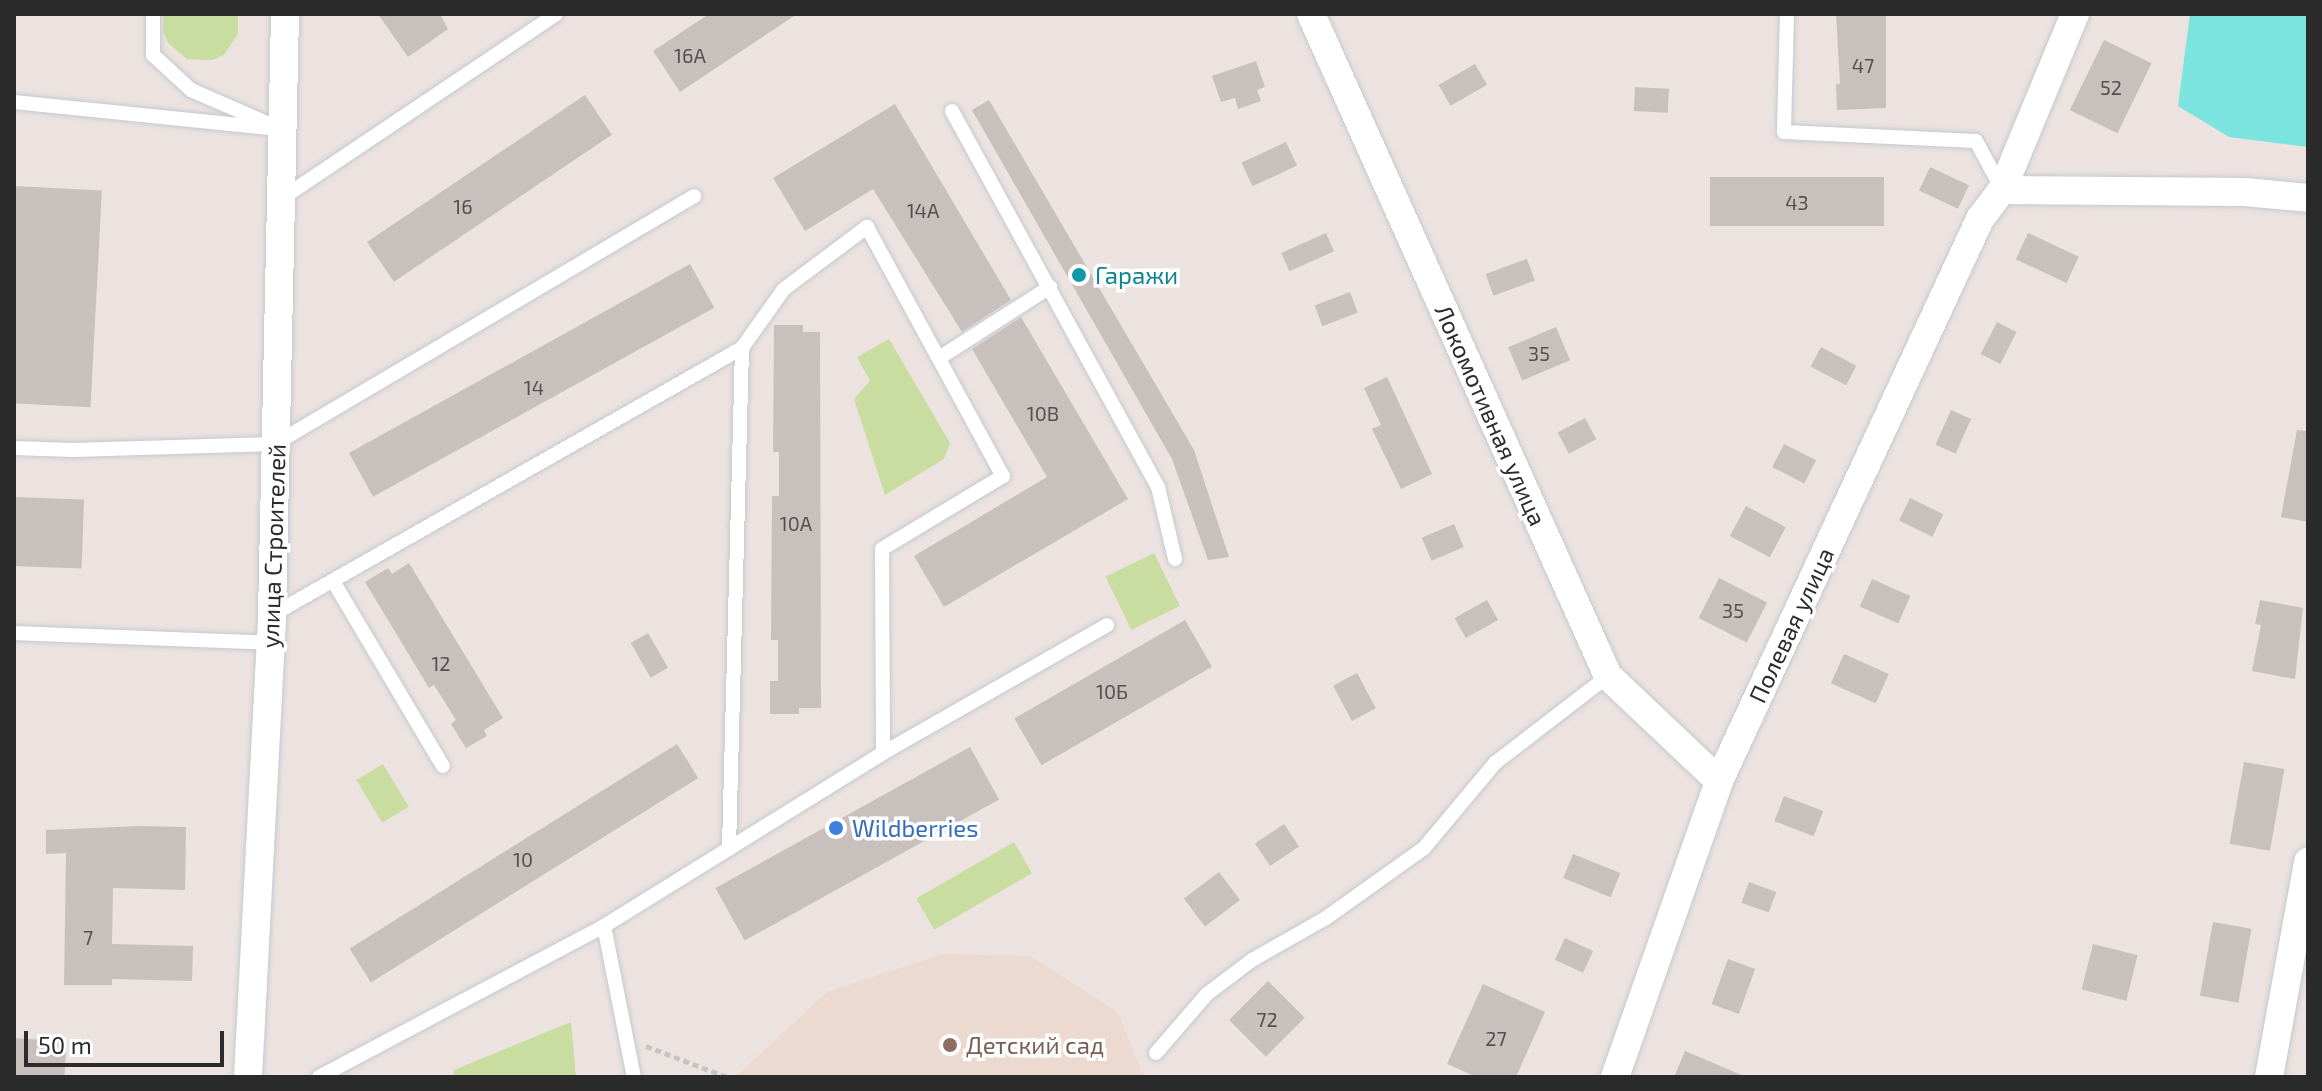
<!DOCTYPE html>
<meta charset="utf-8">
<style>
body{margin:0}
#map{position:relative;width:2322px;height:1091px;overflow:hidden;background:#ece2df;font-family:"Exo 2",sans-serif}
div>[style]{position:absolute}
.education>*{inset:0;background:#ecdad0}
.green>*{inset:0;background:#c9dda0;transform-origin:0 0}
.water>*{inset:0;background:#7be4de}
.building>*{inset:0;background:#c8c0bd;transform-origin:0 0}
.path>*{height:5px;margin-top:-2.5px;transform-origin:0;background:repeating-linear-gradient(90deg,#c4c4c4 0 6px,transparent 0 10px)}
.roads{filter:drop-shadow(0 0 2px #c3cad0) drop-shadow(0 0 2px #c3cad0)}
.service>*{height:14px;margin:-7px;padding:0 7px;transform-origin:7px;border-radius:7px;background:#fff}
.minor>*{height:28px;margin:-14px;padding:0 14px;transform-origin:14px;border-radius:14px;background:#fff}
.dots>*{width:22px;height:22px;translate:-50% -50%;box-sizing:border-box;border:4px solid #fff;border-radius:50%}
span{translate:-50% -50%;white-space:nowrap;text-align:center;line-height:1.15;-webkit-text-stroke:7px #fff;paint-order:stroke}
.number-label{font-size:20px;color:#525050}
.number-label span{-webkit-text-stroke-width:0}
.culture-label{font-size:24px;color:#0d838f}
.left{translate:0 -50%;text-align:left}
.street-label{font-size:24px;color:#2b2b2b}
.shop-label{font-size:24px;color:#366cbe}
.education-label{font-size:24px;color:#785e54}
.frame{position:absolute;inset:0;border:16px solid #2b2b2b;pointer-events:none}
.scale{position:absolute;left:24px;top:1031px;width:200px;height:36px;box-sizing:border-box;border:4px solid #2b2b2b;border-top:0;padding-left:10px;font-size:24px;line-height:28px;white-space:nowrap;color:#2b2b2b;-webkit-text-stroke:6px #fff;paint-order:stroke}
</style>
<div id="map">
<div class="education">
<div style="clip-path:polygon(943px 954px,1030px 956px,1118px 1012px,1144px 1077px,735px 1077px,827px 992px)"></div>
</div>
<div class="green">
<div style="clip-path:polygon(164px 14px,238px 14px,238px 34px,224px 55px,212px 60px,187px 59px,168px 43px,163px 31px)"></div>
<div style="clip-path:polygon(889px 339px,950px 443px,944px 459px,885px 495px,854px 399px,870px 381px,857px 357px)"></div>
<div style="left:1154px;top:553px;width:59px;height:54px;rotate:64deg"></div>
<div style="left:383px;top:764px;width:50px;height:31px;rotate:59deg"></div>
<div style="left:1014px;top:842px;width:36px;height:113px;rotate:60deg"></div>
<div style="clip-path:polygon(571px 1022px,576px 1077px,454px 1077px,454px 1070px)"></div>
</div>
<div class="water">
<div style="clip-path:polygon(2190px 14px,2308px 14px,2308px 147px,2229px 137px,2178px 106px)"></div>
</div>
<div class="building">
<div style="clip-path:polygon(378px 14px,440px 14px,448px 29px,408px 57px)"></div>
<div style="clip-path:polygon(709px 14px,797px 14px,680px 92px,653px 51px)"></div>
<div style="clip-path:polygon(1836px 14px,1886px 14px,1886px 108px,1837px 110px,1836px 84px,1840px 84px)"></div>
<div style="left:2104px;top:40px;width:53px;height:78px;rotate:26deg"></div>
<div style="clip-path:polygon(1256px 61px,1265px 87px,1257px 90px,1261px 101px,1238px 109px,1235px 98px,1221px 102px,1212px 76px)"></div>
<div style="left:1475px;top:64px;width:24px;height:42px;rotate:60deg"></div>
<div style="left:1635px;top:87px;width:34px;height:24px;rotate:3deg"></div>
<div style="left:585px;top:95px;width:48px;height:263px;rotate:56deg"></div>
<div style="clip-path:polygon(989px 100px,1194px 450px,1229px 557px,1208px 560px,1172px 459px,972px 110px)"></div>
<div style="clip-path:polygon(895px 104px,1011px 300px,962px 332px,873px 189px,805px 231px,773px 178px)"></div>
<div style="left:1286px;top:142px;width:26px;height:49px;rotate:65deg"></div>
<div style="left:1930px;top:167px;width:43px;height:26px;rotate:25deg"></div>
<div style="left:1710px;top:177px;width:174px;height:49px"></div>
<div style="left:14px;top:186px;width:88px;height:217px;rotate:3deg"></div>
<div style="left:1326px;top:233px;width:20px;height:49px;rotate:66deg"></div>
<div style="left:2028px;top:233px;width:56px;height:29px;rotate:25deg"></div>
<div style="left:1527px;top:259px;width:23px;height:44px;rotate:70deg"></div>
<div style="left:690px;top:264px;width:50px;height:390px;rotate:61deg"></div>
<div style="left:1350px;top:292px;width:22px;height:38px;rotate:69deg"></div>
<div style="clip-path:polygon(1021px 317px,1128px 499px,944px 607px,914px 556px,1047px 477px,972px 349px)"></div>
<div style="left:1997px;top:322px;width:22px;height:36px;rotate:27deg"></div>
<div style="clip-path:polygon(774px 325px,803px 325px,803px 332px,820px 332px,821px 708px,799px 708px,799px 714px,770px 714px,770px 681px,778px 681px,778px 640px,771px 640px,772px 496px,779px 496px,779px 452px,773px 452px)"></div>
<div style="left:1556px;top:327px;width:36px;height:52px;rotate:67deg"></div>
<div style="left:1821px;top:347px;width:40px;height:22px;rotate:28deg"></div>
<div style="clip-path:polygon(1387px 377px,1432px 474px,1401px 489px,1372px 429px,1381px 425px,1364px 388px)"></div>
<div style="left:1951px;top:410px;width:22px;height:38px;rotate:24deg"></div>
<div style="left:1585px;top:418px;width:24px;height:31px;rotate:62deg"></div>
<div style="clip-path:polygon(2297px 430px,2308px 431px,2308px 522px,2281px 517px)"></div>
<div style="left:1784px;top:444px;width:36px;height:26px;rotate:27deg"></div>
<div style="left:14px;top:497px;width:70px;height:69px;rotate:2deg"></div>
<div style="left:1910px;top:498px;width:37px;height:25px;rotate:26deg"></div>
<div style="left:1746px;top:506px;width:45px;height:34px;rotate:28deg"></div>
<div style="left:1454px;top:524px;width:25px;height:35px;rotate:67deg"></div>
<div style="clip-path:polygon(409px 563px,503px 718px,484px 730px,487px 736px,466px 748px,451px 724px,456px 720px,434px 685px,429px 688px,365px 582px,388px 568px,392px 574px)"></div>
<div style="left:1719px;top:578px;width:54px;height:45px;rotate:27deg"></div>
<div style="left:1872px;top:579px;width:42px;height:30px;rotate:24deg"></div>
<div style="left:1487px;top:600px;width:23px;height:37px;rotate:61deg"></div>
<div style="clip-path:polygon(2260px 600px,2303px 608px,2295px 679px,2252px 671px,2261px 625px,2255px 624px)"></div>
<div style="left:1185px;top:620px;width:54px;height:197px;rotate:60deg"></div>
<div style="left:648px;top:633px;width:40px;height:20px;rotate:60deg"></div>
<div style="left:1844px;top:654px;width:49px;height:32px;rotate:24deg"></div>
<div style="left:1357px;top:673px;width:40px;height:27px;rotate:62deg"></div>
<div style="left:677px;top:744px;width:40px;height:386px;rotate:58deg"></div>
<div style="left:970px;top:747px;width:60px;height:291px;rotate:61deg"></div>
<div style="left:2244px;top:762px;width:41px;height:83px;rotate:10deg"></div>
<div style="left:1784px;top:796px;width:42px;height:27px;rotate:21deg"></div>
<div style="left:1284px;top:824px;width:27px;height:35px;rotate:56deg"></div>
<div style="clip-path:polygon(139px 826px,186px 827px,185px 890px,113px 888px,112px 944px,193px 946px,192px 981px,112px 979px,112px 985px,64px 985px,66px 853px,46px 854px,46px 830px)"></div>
<div style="left:1573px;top:854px;width:51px;height:26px;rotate:22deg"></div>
<div style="left:1219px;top:872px;width:35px;height:44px;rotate:53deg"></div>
<div style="left:1749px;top:882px;width:29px;height:22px;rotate:20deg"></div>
<div style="left:2213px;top:922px;width:39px;height:75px;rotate:10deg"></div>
<div style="left:1565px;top:938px;width:31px;height:24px;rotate:25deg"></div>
<div style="left:2093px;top:944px;width:46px;height:47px;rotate:14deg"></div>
<div style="left:1728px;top:959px;width:29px;height:48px;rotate:20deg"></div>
<div style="left:1268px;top:981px;width:52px;height:55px;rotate:45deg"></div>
<div style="clip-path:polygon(1483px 984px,1545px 1012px,1516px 1077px,1477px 1077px,1447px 1064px)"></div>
<div style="left:14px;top:1038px;width:53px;height:39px;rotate:4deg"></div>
<div style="clip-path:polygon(1685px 1051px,1746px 1077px,1674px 1077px)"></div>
</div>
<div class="path">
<div style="left:646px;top:1046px;width:87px;rotate:20.9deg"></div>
</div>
<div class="roads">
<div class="service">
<div style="left:153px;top:14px;width:41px;rotate:90deg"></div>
<div style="left:153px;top:55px;width:52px;rotate:42.6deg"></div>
<div style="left:191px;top:90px;width:83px;rotate:23.5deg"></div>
<div style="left:1787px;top:14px;width:118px;rotate:91.5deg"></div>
<div style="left:1784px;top:132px;width:192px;rotate:2.7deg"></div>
<div style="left:1976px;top:141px;width:55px;rotate:61.6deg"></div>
<div style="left:14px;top:102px;width:269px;rotate:5.8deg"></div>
<div style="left:952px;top:111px;width:429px;rotate:61.3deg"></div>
<div style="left:1158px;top:487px;width:74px;rotate:76.7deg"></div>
<div style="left:281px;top:199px;width:331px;rotate:-33.9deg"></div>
<div style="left:742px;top:348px;width:72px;rotate:-54.6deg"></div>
<div style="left:784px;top:289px;width:104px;rotate:-36.8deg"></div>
<div style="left:867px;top:227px;width:284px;rotate:61.4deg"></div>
<div style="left:1003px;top:476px;width:141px;rotate:148.9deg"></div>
<div style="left:882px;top:549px;width:204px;rotate:89.7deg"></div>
<div style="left:939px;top:358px;width:132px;rotate:-32.6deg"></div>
<div style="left:14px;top:448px;width:59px;rotate:1.9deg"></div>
<div style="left:73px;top:450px;width:202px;rotate:-1.7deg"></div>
<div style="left:275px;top:444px;width:487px;rotate:-30.6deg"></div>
<div style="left:333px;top:581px;width:215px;rotate:59.3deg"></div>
<div style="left:272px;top:615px;width:541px;rotate:-29.6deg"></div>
<div style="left:742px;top:348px;width:501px;rotate:91.49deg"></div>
<div style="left:14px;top:633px;width:256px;rotate:2.2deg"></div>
<div style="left:604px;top:926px;width:328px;rotate:-31.8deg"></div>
<div style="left:883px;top:753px;width:258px;rotate:-29.7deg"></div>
<div style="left:1156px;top:1053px;width:78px;rotate:-49.2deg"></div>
<div style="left:1207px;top:994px;width:56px;rotate:-37.1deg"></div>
<div style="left:1252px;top:960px;width:85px;rotate:-29.6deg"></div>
<div style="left:1326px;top:918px;width:120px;rotate:-35.5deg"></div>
<div style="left:1424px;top:848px;width:111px;rotate:-50.1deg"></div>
<div style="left:1495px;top:763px;width:143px;rotate:-37.6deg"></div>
<div style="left:319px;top:1077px;width:323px;rotate:-27.9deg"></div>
<div style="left:604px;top:926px;width:154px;rotate:78.8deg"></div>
</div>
<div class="minor">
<div style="left:1311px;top:14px;width:726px;rotate:65.84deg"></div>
<div style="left:1608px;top:676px;width:153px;rotate:43.4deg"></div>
<div style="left:2002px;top:190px;width:243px;rotate:0.5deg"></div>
<div style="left:2245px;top:192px;width:63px;rotate:5.4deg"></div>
<div style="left:248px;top:1077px;width:463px;rotate:-87deg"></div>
<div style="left:272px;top:615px;width:601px;rotate:-88.76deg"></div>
<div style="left:1615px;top:1077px;width:314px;rotate:-70.6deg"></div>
<div style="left:1719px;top:781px;width:620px;rotate:-65.09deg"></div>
<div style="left:1980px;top:219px;width:36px;rotate:-53deg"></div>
<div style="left:2002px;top:190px;width:191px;rotate:-67.5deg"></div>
<div style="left:2269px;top:1077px;width:219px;rotate:-79.7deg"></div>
</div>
</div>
<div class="dots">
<div style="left:1079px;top:275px;background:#0f9aa8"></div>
<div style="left:836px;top:828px;background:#3f7fe0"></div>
<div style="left:950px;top:1045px;background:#8d6e63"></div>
</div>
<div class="number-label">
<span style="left:690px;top:55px">16А</span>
<span style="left:1863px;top:65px">47</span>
<span style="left:2111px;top:87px">52</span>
<span style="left:1797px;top:202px">43</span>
<span style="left:463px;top:206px">16</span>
<span style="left:923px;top:210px">14А</span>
<span style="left:1539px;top:353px">35</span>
<span style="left:534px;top:387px">14</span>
<span style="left:1043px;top:413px">10В</span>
<span style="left:796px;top:523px">10А</span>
<span style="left:1733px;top:610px">35</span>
<span style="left:441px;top:663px">12</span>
<span style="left:1112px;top:691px">10Б</span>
<span style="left:523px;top:859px">10</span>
<span style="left:88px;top:937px">7</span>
<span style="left:1267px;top:1019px">72</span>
<span style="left:1496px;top:1038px">27</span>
</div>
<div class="culture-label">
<span class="left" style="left:1095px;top:275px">Гаражи</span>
</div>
<div class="street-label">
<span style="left:1491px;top:415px;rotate:66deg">Локомотивная улица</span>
<span style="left:273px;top:546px;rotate:-88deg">улица Строителей</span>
<span style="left:1791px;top:625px;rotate:-65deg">Полевая улица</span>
</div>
<div class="shop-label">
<span class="left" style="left:852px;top:828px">Wildberries</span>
</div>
<div class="education-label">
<span class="left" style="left:966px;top:1045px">Детский сад</span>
</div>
<div class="frame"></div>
<div class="scale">50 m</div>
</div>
